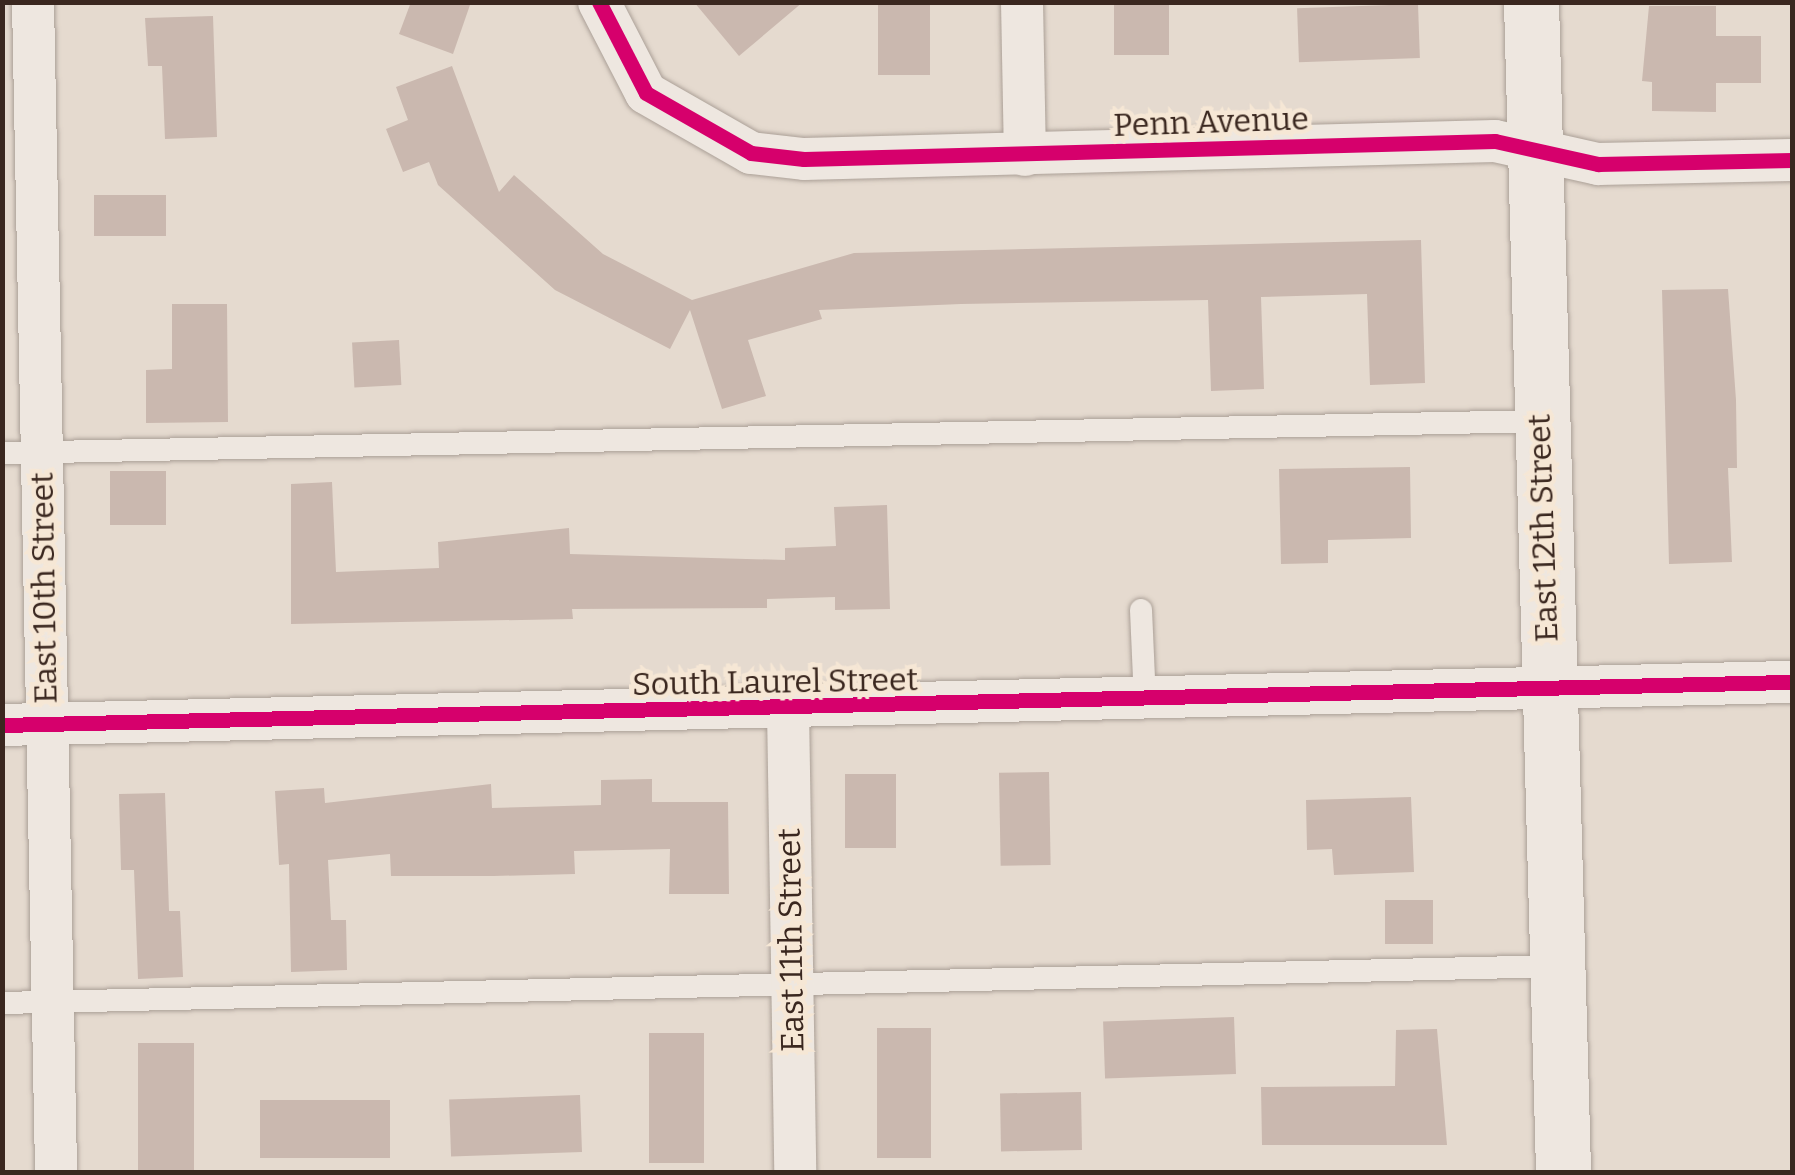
<!DOCTYPE html>
<style>
body{margin:0}
#map{position:relative;width:1795px;height:1175px;overflow:hidden;background:#e5dacf;font-family:Bitter,serif}
div>[style]{position:absolute}
.building>*{inset:0;background:#cab8af;transform-origin:0 0}
.roads{filter:drop-shadow(0 0 2px #aba097) drop-shadow(0 0 2px #aba097)}
.lane>*{height:22px;margin:-11px;padding:0 11px;transform-origin:11px;border-radius:11px;background:#eee7e0}
.street>*{height:42px;margin:-21px;padding:0 21px;transform-origin:21px;border-radius:21px;background:#eee7e0}
.secondary>*{height:55px;margin:-27.5px;padding:0 27.5px;transform-origin:27.5px;border-radius:27.5px;background:#eee7e0}
.cycleway>*{height:15px;margin:-7.5px;padding:0 7.5px;transform-origin:7.5px;border-radius:7.5px;background:#d6006c}
span{translate:-50% -50%;white-space:nowrap;text-align:center;line-height:1.15;-webkit-text-stroke:9px #f6e7d5;paint-order:stroke}
.street-label{font-size:32px;color:#3a271f}
.frame{position:absolute;inset:0;border:5px solid #3a271f;pointer-events:none}
</style>
<div id="map">
<div class="building">
<div style="clip-path:polygon(411px 2px,471px 2px,453px 54px,399px 34px)"></div>
<div style="clip-path:polygon(694px 2px,803px 2px,739px 56px)"></div>
<div style="left:878px;top:2px;width:52px;height:73px"></div>
<div style="left:1114px;top:2px;width:55px;height:53px"></div>
<div style="left:1418px;top:4px;width:54px;height:121px;rotate:88deg"></div>
<div style="clip-path:polygon(1649px 6px,1716px 6px,1716px 36px,1761px 36px,1761px 83px,1716px 83px,1716px 112px,1652px 111px,1652px 82px,1642px 81px)"></div>
<div style="clip-path:polygon(213px 16px,217px 137px,165px 139px,162px 66px,148px 66px,145px 18px)"></div>
<div style="clip-path:polygon(452px 66px,499px 192px,514px 175px,603px 254px,692px 300px,854px 253px,1421px 240px,1425px 383px,1370px 385px,1367px 294px,1261px 297px,1264px 389px,1211px 391px,1208px 300px,961px 304px,819px 310px,822px 319px,748px 340px,766px 396px,722px 409px,690px 310px,670px 349px,555px 290px,438px 185px,429px 162px,403px 172px,386px 129px,408px 120px,396px 87px)"></div>
<div style="left:94px;top:195px;width:72px;height:41px"></div>
<div style="clip-path:polygon(1728px 289px,1736px 400px,1737px 468px,1728px 468px,1732px 562px,1669px 564px,1662px 290px)"></div>
<div style="clip-path:polygon(172px 304px,227px 304px,228px 422px,146px 423px,146px 370px,172px 369px)"></div>
<div style="left:399px;top:340px;width:45px;height:47px;rotate:87deg"></div>
<div style="clip-path:polygon(1410px 467px,1411px 538px,1328px 540px,1328px 563px,1281px 564px,1279px 469px)"></div>
<div style="left:110px;top:471px;width:56px;height:54px"></div>
<div style="clip-path:polygon(332px 482px,336px 572px,439px 568px,438px 542px,569px 528px,570px 554px,785px 560px,785px 548px,836px 546px,834px 507px,887px 505px,890px 609px,835px 610px,835px 597px,767px 599px,767px 608px,572px 609px,573px 619px,291px 624px,291px 484px)"></div>
<div style="left:1049px;top:772px;width:93px;height:50px;rotate:89deg"></div>
<div style="left:896px;top:774px;width:74px;height:51px;rotate:90deg"></div>
<div style="clip-path:polygon(652px 779px,652px 802px,728px 802px,729px 894px,669px 894px,670px 849px,574px 851px,575px 874px,494px 876px,391px 876px,390px 854px,328px 860px,331px 920px,346px 920px,347px 970px,291px 972px,289px 864px,279px 865px,275px 791px,324px 788px,325px 803px,491px 784px,492px 808px,601px 805px,601px 780px)"></div>
<div style="clip-path:polygon(165px 793px,169px 911px,180px 911px,183px 977px,138px 979px,134px 870px,121px 870px,119px 794px)"></div>
<div style="clip-path:polygon(1411px 797px,1414px 872px,1334px 875px,1332px 849px,1307px 850px,1306px 800px)"></div>
<div style="left:1385px;top:900px;width:48px;height:44px"></div>
<div style="left:1234px;top:1017px;width:57px;height:131px;rotate:88deg"></div>
<div style="left:877px;top:1028px;width:54px;height:130px"></div>
<div style="clip-path:polygon(1437px 1029px,1447px 1145px,1262px 1145px,1261px 1087px,1395px 1086px,1396px 1030px)"></div>
<div style="left:704px;top:1033px;width:130px;height:55px;rotate:90deg"></div>
<div style="left:194px;top:1043px;width:129px;height:56px;rotate:90deg"></div>
<div style="left:1081px;top:1092px;width:58px;height:81px;rotate:89deg"></div>
<div style="left:580px;top:1095px;width:57px;height:131px;rotate:88deg"></div>
<div style="left:390px;top:1100px;width:58px;height:130px;rotate:90deg"></div>
</div>
<div class="roads">
<div class="lane">
<div style="left:2px;top:453px;width:1538px;rotate:-1.19deg"></div>
<div style="left:1141px;top:610px;width:92px;rotate:87.5deg"></div>
<div style="left:2px;top:1003px;width:1554px;rotate:-1.36deg"></div>
</div>
<div class="street">
<div style="left:33px;top:2px;width:1170px;rotate:88.87deg"></div>
<div style="left:599px;top:2px;width:102px;rotate:62.7deg"></div>
<div style="left:646px;top:93px;width:121px;rotate:29.7deg"></div>
<div style="left:751px;top:153px;width:53px;rotate:6.5deg"></div>
<div style="left:804px;top:159px;width:691px;rotate:-1.49deg"></div>
<div style="left:1495px;top:141px;width:106px;rotate:12.6deg"></div>
<div style="left:1598px;top:164px;width:194px;rotate:-1.2deg"></div>
<div style="left:1022px;top:2px;width:153px;rotate:88.9deg"></div>
<div style="left:788px;top:708px;width:464px;rotate:89.1deg"></div>
<div style="left:2px;top:725px;width:1791px;rotate:-1.38deg"></div>
</div>
<div class="secondary">
<div style="left:1531px;top:2px;width:1170px;rotate:88.43deg"></div>
</div>
</div>
<div class="cycleway">
<div style="left:599px;top:2px;width:102px;rotate:62.7deg"></div>
<div style="left:646px;top:93px;width:121px;rotate:29.7deg"></div>
<div style="left:751px;top:153px;width:53px;rotate:6.5deg"></div>
<div style="left:804px;top:159px;width:691px;rotate:-1.49deg"></div>
<div style="left:1495px;top:141px;width:106px;rotate:12.6deg"></div>
<div style="left:1598px;top:164px;width:194px;rotate:-1.2deg"></div>
<div style="left:2px;top:725px;width:1791px;rotate:-1.38deg"></div>
</div>
<div class="street-label">
<span style="left:1211px;top:122px;rotate:-2deg">Penn Avenue</span>
<span style="left:1543px;top:528px;rotate:-92deg">East 12th Street</span>
<span style="left:44px;top:588px;rotate:-91deg">East 10th Street</span>
<span style="left:775px;top:682px;rotate:-1deg">South Laurel Street</span>
<span style="left:791px;top:940px;rotate:-91deg">East 11th Street</span>
</div>
<div class="frame"></div>
</div>
